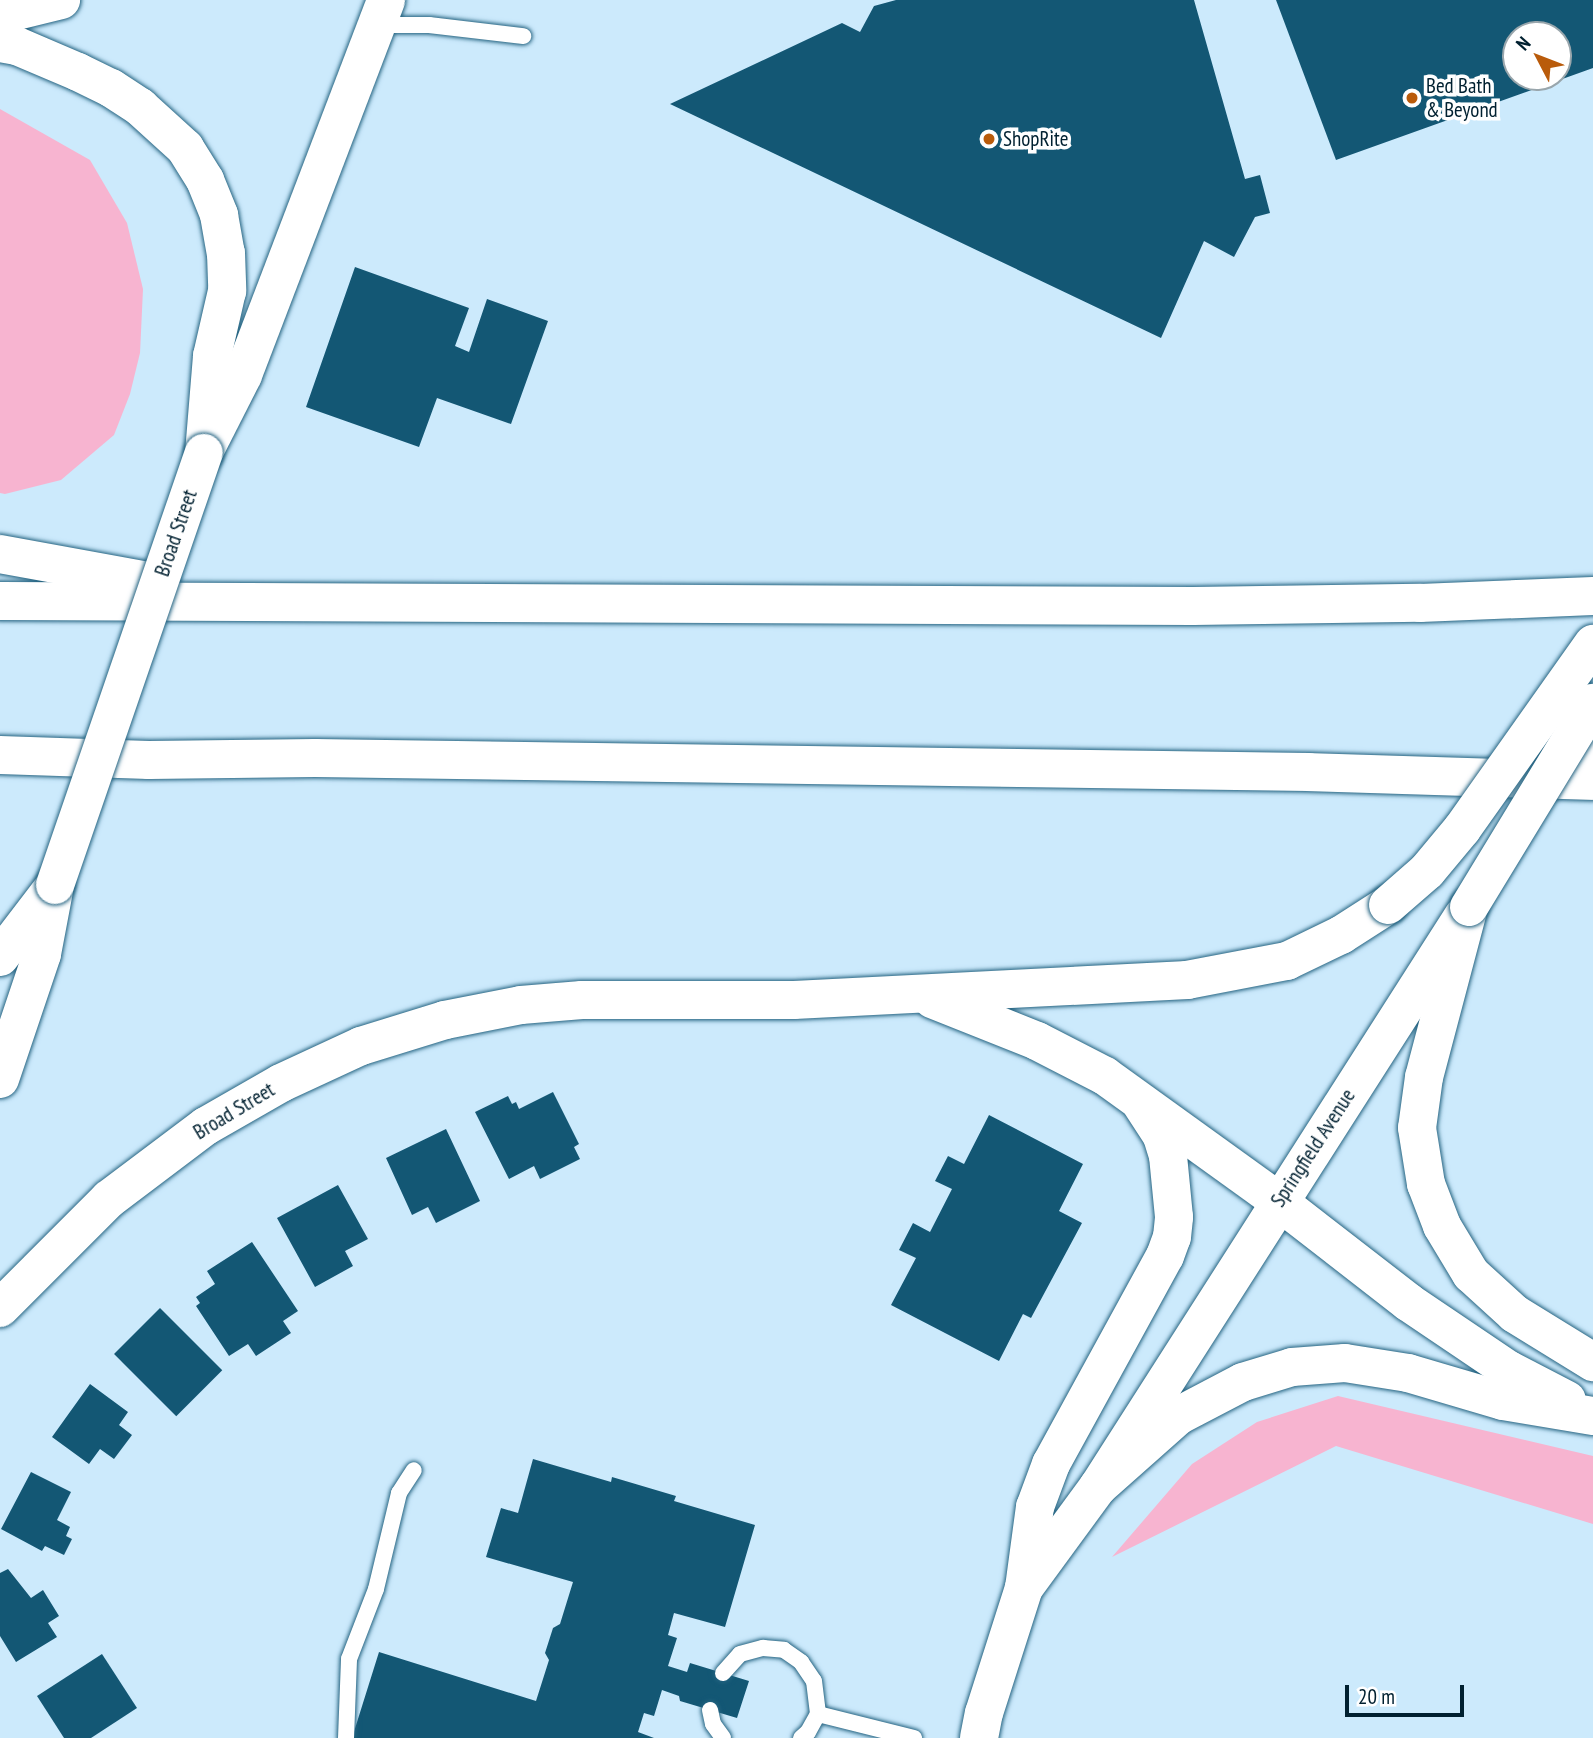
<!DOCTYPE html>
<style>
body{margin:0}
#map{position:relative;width:1593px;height:1738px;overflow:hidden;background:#cceafc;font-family:"PT Sans Narrow",sans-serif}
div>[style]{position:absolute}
.green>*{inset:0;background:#f7b4d0}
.building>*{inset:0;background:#135774;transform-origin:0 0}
.roads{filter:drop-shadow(0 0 2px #256482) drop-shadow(0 0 2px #256482)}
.service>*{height:16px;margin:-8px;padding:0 8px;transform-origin:8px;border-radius:8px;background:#fff}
.secondary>*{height:38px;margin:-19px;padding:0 19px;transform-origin:19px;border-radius:19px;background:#fff}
.primary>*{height:38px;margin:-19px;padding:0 19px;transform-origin:19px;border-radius:19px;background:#fff}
.motorway>*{height:38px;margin:-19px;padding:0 19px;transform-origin:19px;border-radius:19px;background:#fff}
.bridges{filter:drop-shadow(0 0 2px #256482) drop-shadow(0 0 2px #256482)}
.primary-bridge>*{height:38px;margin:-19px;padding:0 19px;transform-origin:19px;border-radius:19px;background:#fff}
.dots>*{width:19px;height:19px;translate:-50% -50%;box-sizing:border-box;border:4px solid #fff;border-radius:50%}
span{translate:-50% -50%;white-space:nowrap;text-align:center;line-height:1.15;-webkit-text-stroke:7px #fff;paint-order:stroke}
.poi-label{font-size:21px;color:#002030}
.left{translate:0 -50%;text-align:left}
.street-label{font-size:21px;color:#002030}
.north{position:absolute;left:1502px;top:21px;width:70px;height:70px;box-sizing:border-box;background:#fff;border:2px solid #99a6ac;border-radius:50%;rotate:312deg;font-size:19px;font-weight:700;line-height:28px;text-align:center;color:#002030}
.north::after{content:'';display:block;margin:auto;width:24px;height:32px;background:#b95b0b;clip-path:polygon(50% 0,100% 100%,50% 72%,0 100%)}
.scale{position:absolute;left:1345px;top:1685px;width:119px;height:32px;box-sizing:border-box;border:4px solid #002030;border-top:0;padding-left:9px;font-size:21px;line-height:24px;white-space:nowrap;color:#002030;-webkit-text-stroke:5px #fff;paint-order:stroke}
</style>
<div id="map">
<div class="green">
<div style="clip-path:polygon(0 109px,90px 160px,127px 223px,143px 289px,140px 353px,130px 394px,114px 435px,61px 480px,5px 494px,0 493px)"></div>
<div style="clip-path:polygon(1338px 1396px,1593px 1456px,1593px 1524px,1336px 1446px,1112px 1557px,1192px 1464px,1257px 1422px)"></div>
</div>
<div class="building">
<div style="clip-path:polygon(896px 0,1194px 0,1245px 179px,1260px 175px,1270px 213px,1255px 217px,1234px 257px,1204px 241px,1161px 338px,670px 104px,842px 23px,860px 32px,874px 6px)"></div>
<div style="clip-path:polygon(evenodd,1276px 0,1593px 0,1593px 68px,1336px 160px,1276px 0,1516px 35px,1558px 35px,1558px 77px,1516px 77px,1516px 35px)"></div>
<div style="clip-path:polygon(355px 267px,469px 308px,455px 346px,469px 352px,487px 299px,548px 321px,511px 424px,437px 398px,419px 447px,306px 407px)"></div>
<div style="clip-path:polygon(553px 1092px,579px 1144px,574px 1147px,580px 1159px,540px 1179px,534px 1166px,509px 1179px,475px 1112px,508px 1096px,512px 1104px,516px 1102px,519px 1109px)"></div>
<div style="clip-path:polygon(989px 1115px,1083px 1164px,1059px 1211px,1082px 1223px,1031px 1318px,1023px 1314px,999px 1361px,891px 1305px,916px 1258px,899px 1250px,913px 1223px,930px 1232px,952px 1189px,935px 1181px,948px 1156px,964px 1164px)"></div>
<div style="clip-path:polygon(446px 1129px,480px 1201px,436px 1223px,428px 1207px,412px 1215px,386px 1158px)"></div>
<div style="clip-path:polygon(338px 1185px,368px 1239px,345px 1251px,353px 1266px,315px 1287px,277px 1218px)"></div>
<div style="clip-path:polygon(252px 1242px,298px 1311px,283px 1321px,291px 1333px,256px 1356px,248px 1344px,229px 1356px,196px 1306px,200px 1303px,196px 1297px,215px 1284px,207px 1271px)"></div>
<div style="left:160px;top:1308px;width:88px;height:65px;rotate:45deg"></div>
<div style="clip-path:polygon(90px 1384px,128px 1412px,119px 1425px,132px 1435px,114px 1459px,100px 1449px,89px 1464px,52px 1437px)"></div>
<div style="clip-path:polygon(533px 1459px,611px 1482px,612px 1477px,676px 1496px,674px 1501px,755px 1525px,725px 1627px,674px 1613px,668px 1635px,677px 1638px,668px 1666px,687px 1672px,690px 1663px,749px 1681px,737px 1718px,680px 1701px,679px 1696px,662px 1690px,654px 1716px,644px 1713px,638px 1732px,654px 1738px,352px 1738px,379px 1652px,536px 1701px,549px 1660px,545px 1653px,553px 1628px,560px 1624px,573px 1582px,486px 1557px,501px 1508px,518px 1513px)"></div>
<div style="clip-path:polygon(31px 1472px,71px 1492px,57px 1520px,70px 1527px,66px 1536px,72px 1539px,64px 1555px,45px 1546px,42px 1551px,1px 1529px)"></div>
<div style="clip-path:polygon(8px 1569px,31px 1598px,43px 1590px,59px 1616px,48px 1623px,57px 1637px,16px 1662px,0 1636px,0 1573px)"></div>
<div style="clip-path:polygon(102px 1654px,137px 1708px,91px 1738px,64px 1738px,37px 1696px)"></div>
</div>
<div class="roads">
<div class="service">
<div style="left:377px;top:25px;width:52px"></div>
<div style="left:429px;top:25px;width:95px;rotate:6.7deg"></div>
<div style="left:723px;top:1673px;width:25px;rotate:-48deg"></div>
<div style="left:740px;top:1654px;width:24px;rotate:-15deg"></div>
<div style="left:763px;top:1648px;width:21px;rotate:5deg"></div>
<div style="left:784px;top:1650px;width:21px;rotate:35deg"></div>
<div style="left:801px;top:1662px;width:23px;rotate:56deg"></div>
<div style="left:814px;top:1681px;width:33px;rotate:83deg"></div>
<div style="left:818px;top:1714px;width:99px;rotate:14deg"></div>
<div style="left:710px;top:1710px;width:14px;rotate:78deg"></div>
<div style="left:713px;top:1724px;width:17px;rotate:54deg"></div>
<div style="left:346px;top:1738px;width:79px;rotate:-87.8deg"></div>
<div style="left:349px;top:1659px;width:75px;rotate:-68.9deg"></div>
<div style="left:376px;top:1589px;width:99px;rotate:-76.5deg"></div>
<div style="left:399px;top:1493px;width:27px;rotate:-57deg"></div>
<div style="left:801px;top:1738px;width:9px;rotate:-41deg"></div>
<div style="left:808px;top:1732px;width:21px;rotate:-61deg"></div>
</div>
<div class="secondary">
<div style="left:0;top:1079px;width:132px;rotate:-71.4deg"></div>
<div style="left:42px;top:954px;width:70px;rotate:-79.3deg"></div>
</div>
<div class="primary">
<div style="left:204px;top:452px;width:86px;rotate:-63.1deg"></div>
<div style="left:243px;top:375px;width:401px;rotate:-69.1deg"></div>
<div style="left:0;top:957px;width:91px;rotate:-52.6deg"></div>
<div style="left:932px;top:999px;width:113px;rotate:21.8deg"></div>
<div style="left:1037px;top:1041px;width:76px;rotate:27.2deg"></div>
<div style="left:1105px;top:1076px;width:213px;rotate:35.8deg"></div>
<div style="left:0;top:1308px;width:154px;rotate:-45deg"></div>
<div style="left:109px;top:1199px;width:121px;rotate:-37deg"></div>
<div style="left:206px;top:1126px;width:86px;rotate:-29.8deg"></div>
<div style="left:281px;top:1083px;width:88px;rotate:-24.8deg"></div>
<div style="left:361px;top:1046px;width:88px;rotate:-17.2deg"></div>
<div style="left:445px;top:1020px;width:77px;rotate:-11.2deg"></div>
<div style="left:521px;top:1005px;width:61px;rotate:-4.7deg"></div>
<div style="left:582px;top:1000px;width:212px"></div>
<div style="left:794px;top:1000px;width:394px;rotate:-2.9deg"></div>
<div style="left:1187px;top:980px;width:102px;rotate:-10.8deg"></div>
<div style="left:1287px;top:961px;width:60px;rotate:-25.7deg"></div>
<div style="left:1341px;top:935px;width:56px;rotate:-32.6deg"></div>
<div style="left:1024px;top:1588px;width:125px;rotate:-53.8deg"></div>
<div style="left:1098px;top:1487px;width:678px;rotate:-57.41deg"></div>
<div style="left:979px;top:1738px;width:25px;rotate:-79deg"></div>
<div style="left:984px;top:1713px;width:131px;rotate:-72.3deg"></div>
<div style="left:1024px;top:1588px;width:82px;rotate:-82.3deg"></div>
<div style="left:1035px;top:1507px;width:46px;rotate:-69.6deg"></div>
<div style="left:1051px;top:1464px;width:237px;rotate:-61.3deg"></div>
<div style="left:1165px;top:1256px;width:20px;rotate:-70deg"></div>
<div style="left:1172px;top:1237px;width:20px;rotate:-84deg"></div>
<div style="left:1174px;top:1217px;width:61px;rotate:-95.6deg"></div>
<div style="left:1168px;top:1156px;width:21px;rotate:-107deg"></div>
<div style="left:1162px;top:1136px;width:38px;rotate:-123deg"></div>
</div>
<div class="motorway">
<div style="left:0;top:15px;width:63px;rotate:-13.8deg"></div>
<div style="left:0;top:43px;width:17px;rotate:10deg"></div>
<div style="left:17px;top:46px;width:66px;rotate:23.1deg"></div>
<div style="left:78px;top:72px;width:37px;rotate:26deg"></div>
<div style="left:111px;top:88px;width:35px;rotate:33deg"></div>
<div style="left:140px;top:107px;width:61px;rotate:42.3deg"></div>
<div style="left:185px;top:148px;width:38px;rotate:58deg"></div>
<div style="left:205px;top:180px;width:38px;rotate:68deg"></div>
<div style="left:219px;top:215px;width:39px;rotate:80deg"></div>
<div style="left:226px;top:253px;width:38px;rotate:88deg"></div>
<div style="left:227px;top:291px;width:67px;rotate:103deg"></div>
<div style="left:212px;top:356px;width:97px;rotate:94.7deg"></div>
<div style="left:0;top:554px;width:162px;rotate:10.3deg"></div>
<div style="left:0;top:601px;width:1193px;rotate:0.24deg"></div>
<div style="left:1193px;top:606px;width:227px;rotate:-0.8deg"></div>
<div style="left:1420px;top:603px;width:173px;rotate:-2.3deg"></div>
<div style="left:1534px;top:754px;width:59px;rotate:-4.8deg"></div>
<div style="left:0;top:755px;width:149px;rotate:1.9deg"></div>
<div style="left:149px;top:760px;width:166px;rotate:-0.7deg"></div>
<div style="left:315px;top:758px;width:994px;rotate:0.81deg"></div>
<div style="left:1309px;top:772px;width:284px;rotate:1.8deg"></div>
<div style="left:1469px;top:907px;width:176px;rotate:104.8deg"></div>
<div style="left:1424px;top:1077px;width:51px;rotate:97.8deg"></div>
<div style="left:1417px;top:1128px;width:57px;rotate:80.9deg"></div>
<div style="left:1426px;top:1184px;width:45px;rotate:69.1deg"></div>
<div style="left:1442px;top:1226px;width:56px;rotate:58.9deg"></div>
<div style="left:1471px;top:1274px;width:59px;rotate:42.3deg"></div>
<div style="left:1515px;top:1314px;width:92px;rotate:31.6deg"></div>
<div style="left:1278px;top:1201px;width:165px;rotate:37.8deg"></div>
<div style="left:1408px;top:1302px;width:122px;rotate:34deg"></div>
<div style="left:1509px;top:1370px;width:65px;rotate:27.3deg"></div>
<div style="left:1098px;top:1487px;width:107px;rotate:-41.6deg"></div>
<div style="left:1178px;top:1416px;width:73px;rotate:-27.6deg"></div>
<div style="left:1243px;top:1382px;width:51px;rotate:-17deg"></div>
<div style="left:1292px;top:1367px;width:53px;rotate:-4.3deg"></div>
<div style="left:1345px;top:1363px;width:64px;rotate:9deg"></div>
<div style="left:1408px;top:1373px;width:99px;rotate:16.4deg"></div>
<div style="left:1503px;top:1401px;width:91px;rotate:9.5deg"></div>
</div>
</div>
<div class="bridges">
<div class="primary-bridge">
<div style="left:55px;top:885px;width:457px;rotate:-71deg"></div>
<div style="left:1388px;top:905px;width:52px;rotate:-41.1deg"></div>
<div style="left:1427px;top:871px;width:55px;rotate:-50.2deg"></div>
<div style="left:1462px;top:829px;width:227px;rotate:-54.7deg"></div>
<div style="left:1469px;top:907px;width:239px;rotate:-58.7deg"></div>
</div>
</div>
<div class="dots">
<div style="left:1412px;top:98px;background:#b95b0b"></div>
<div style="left:989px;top:139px;background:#b95b0b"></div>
</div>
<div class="poi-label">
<span class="left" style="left:1426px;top:98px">Bed Bath<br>&amp; Beyond</span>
<span class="left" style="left:1003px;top:139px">ShopRite</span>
</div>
<div class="street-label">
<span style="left:176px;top:533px;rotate:-71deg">Broad Street</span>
<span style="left:234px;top:1111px;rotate:-31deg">Broad Street</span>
<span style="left:1313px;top:1148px;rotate:-57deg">Springfield Avenue</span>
</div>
<div class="north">N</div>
<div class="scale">20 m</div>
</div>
